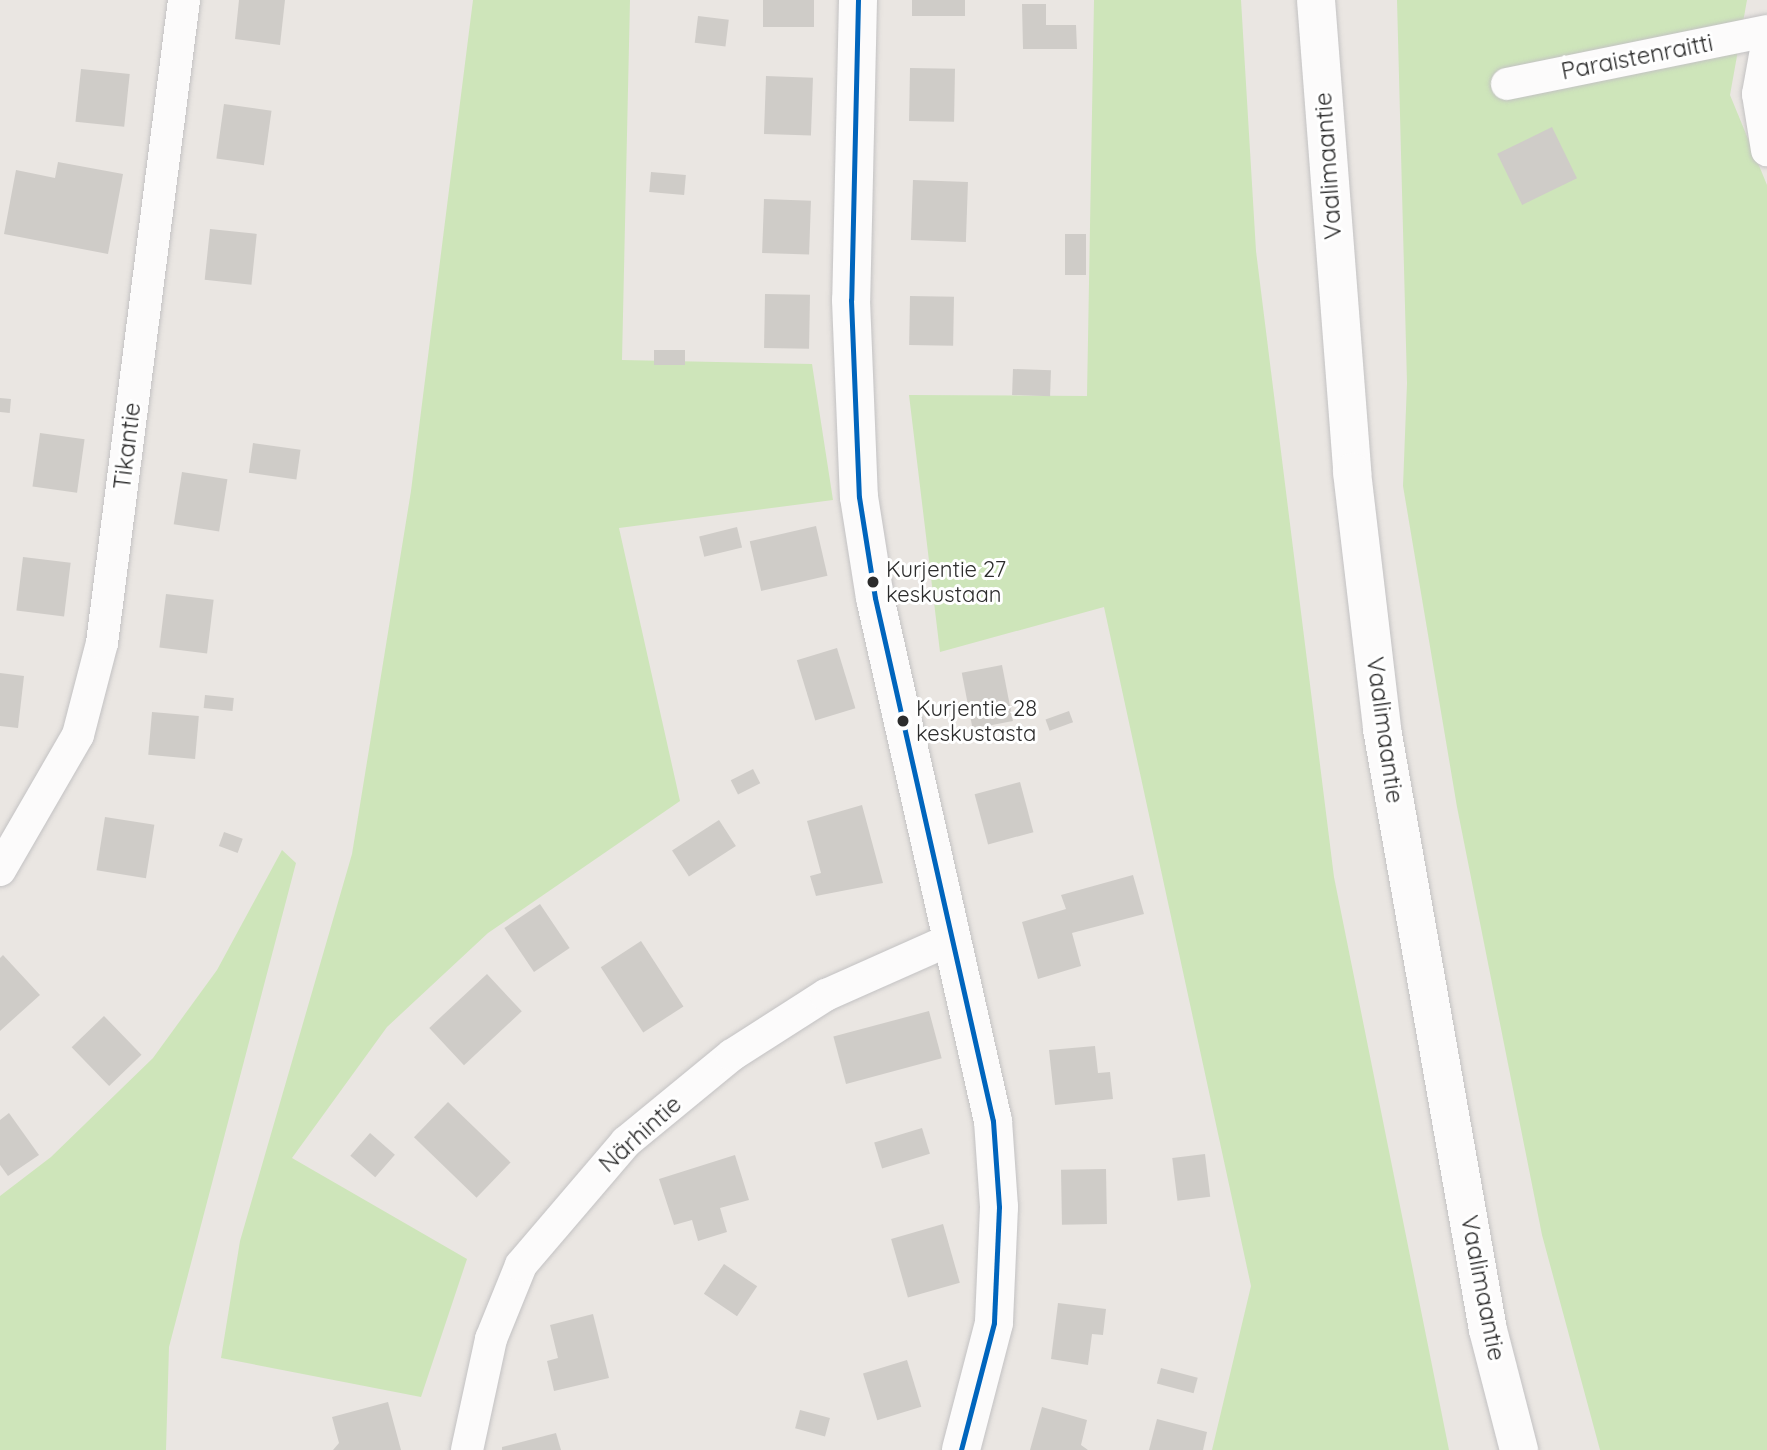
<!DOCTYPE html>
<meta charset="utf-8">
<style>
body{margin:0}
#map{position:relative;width:1767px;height:1450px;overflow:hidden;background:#eae6e2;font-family:Quicksand,sans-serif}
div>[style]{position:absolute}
.green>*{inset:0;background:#cee5ba}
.building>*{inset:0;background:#cfccc8;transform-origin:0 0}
.roads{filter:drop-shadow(0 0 2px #c3c2c3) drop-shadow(0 0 2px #c3c2c3)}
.street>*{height:32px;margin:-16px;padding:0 16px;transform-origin:16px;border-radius:16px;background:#fcfbfb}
.secondary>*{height:38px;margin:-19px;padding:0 19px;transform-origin:19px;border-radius:19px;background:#fcfbfb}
.bus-1>*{height:5px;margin:-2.5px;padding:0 2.5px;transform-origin:2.5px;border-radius:2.5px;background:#0065bd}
.dots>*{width:19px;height:19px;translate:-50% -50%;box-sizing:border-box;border:4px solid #fff;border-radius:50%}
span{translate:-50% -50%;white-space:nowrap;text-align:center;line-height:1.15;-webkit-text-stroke:6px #fff;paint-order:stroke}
.bus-label{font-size:22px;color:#2c2c2c}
.left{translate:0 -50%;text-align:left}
.street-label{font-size:24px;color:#2c2c2c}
</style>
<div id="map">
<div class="green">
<div style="clip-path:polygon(473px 0,630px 0,622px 360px,812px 364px,833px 500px,619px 528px,680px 801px,488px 933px,387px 1027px,292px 1158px,467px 1259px,421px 1397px,221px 1358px,240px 1241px,352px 854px,411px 491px)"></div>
<div style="clip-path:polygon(1094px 0,1241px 0,1256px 251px,1334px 877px,1449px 1450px,1212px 1450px,1251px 1286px,1104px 607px,940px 652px,909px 395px,1087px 396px)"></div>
<div style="clip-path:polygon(1397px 0,1747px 0,1730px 95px,1767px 185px,1767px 1450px,1600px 1450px,1542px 1235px,1457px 807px,1403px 486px,1407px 383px)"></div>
<div style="clip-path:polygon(282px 850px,296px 863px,169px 1347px,166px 1450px,0 1450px,0 1196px,51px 1157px,153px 1058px,217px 970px)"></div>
</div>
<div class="building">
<div style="clip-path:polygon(239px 0,285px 0,280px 45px,235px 39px)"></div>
<div style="left:763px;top:0;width:51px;height:27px"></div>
<div style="left:912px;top:0;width:53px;height:16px"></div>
<div style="clip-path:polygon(1022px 4px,1046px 4px,1046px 25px,1076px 25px,1077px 49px,1023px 49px)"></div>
<div style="left:698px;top:16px;width:31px;height:27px;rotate:7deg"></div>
<div style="left:910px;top:68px;width:45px;height:53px;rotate:1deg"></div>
<div style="left:81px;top:69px;width:49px;height:53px;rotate:6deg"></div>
<div style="left:766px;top:76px;width:47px;height:58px;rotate:2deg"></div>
<div style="left:224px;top:104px;width:48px;height:55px;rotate:8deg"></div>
<div style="left:1552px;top:127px;width:57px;height:61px;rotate:64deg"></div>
<div style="clip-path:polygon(58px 162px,123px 174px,108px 254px,4px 234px,16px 170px,55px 178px)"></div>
<div style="left:651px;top:172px;width:35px;height:20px;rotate:5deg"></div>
<div style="left:913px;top:180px;width:55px;height:60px;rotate:2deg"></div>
<div style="left:764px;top:199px;width:47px;height:54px;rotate:2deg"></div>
<div style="left:210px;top:229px;width:47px;height:51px;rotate:6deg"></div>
<div style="left:1086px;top:234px;width:41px;height:21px;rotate:90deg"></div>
<div style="left:765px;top:294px;width:45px;height:54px;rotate:1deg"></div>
<div style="left:910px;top:296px;width:44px;height:49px;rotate:1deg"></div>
<div style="left:685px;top:350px;width:15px;height:31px;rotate:90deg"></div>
<div style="left:1013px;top:369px;width:38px;height:26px;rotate:2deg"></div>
<div style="left:0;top:398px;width:11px;height:14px;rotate:5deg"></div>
<div style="left:40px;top:433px;width:45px;height:54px;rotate:8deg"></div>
<div style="left:253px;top:443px;width:48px;height:30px;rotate:8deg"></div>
<div style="left:182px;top:472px;width:46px;height:53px;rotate:9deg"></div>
<div style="left:816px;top:526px;width:51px;height:68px;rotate:77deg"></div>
<div style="left:737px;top:527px;width:21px;height:39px;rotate:76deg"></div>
<div style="left:23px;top:557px;width:48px;height:54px;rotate:7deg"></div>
<div style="left:166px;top:594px;width:48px;height:54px;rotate:7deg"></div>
<div style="left:837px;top:648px;width:63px;height:42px;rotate:73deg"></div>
<div style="left:1002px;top:665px;width:57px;height:41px;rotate:79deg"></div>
<div style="clip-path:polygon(0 673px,24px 676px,18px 728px,0 726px)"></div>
<div style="left:205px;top:695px;width:29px;height:13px;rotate:6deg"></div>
<div style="left:1069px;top:711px;width:12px;height:25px;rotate:70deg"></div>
<div style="left:152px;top:712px;width:47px;height:43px;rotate:5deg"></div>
<div style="left:753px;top:769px;width:16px;height:25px;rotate:63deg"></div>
<div style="left:1020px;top:782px;width:52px;height:47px;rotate:75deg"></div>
<div style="clip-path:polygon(862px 805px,883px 883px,816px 896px,810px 876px,821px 873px,807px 821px)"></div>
<div style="left:105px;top:817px;width:50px;height:54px;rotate:9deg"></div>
<div style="left:719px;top:820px;width:31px;height:56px;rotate:57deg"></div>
<div style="left:224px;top:832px;width:20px;height:15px;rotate:20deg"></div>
<div style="clip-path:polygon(1133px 875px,1144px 914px,1072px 933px,1081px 966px,1038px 979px,1022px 922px,1066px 909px,1061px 895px)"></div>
<div style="left:540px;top:904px;width:53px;height:43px;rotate:56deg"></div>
<div style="left:641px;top:941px;width:78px;height:48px;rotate:57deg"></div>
<div style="clip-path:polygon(3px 955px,40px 995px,0 1031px,0 958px)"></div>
<div style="left:487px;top:974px;width:51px;height:79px;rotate:47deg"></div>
<div style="left:929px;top:1011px;width:49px;height:99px;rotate:75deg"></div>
<div style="left:104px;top:1016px;width:54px;height:45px;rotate:46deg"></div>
<div style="clip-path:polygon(1095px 1046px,1098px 1073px,1110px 1072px,1113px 1099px,1055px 1105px,1049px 1050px)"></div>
<div style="left:448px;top:1102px;width:87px;height:49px;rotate:44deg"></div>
<div style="clip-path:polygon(9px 1113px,39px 1155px,8px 1176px,0 1165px,0 1120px)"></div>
<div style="left:922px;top:1128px;width:27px;height:50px;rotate:73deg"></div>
<div style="left:370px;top:1133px;width:33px;height:30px;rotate:41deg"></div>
<div style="left:1205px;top:1154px;width:43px;height:33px;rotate:83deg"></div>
<div style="clip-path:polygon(735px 1155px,749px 1200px,720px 1208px,727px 1232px,698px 1241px,692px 1220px,674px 1225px,659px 1179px)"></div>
<div style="left:1106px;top:1169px;width:55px;height:45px;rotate:89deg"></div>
<div style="left:943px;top:1224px;width:61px;height:54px;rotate:74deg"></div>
<div style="left:724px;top:1264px;width:40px;height:36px;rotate:34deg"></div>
<div style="clip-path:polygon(1058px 1303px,1106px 1309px,1103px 1335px,1092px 1334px,1088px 1365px,1051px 1359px)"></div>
<div style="clip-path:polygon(593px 1314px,609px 1378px,554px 1391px,547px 1361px,558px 1358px,550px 1325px)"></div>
<div style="left:907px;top:1360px;width:49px;height:46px;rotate:73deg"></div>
<div style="left:1161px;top:1368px;width:38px;height:16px;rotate:15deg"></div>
<div style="clip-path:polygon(388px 1402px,401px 1450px,333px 1450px,339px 1443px,332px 1417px)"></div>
<div style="clip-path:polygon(1042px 1407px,1087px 1420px,1081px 1445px,1088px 1450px,1030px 1450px)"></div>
<div style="left:800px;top:1410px;width:31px;height:19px;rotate:15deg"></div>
<div style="clip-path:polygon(1157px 1419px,1207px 1432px,1203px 1450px,1149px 1450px)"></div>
<div style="clip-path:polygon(556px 1433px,561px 1450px,502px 1450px,502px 1447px)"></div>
</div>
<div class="roads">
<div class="street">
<div style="left:1767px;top:44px;width:51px;rotate:100.2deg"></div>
<div style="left:1758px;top:94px;width:57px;rotate:80.9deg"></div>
<div style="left:1507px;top:84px;width:265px;rotate:-11.5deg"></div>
<div style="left:0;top:870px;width:156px;rotate:-60deg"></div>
<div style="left:78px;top:735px;width:95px;rotate:-75.4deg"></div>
<div style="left:102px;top:643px;width:648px;rotate:-82.73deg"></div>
<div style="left:467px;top:1450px;width:114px;rotate:-77.8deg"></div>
<div style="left:491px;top:1339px;width:80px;rotate:-67.9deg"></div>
<div style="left:521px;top:1265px;width:162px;rotate:-49.5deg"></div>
<div style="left:626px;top:1142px;width:137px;rotate:-39.4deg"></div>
<div style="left:732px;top:1055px;width:112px;rotate:-32.6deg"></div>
<div style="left:826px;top:995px;width:138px;rotate:-24deg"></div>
</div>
<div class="secondary">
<div style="left:858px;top:0;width:300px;rotate:91.3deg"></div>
<div style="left:851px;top:300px;width:197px;rotate:87.7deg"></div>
<div style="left:859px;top:497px;width:102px;rotate:81deg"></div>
<div style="left:875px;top:598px;width:536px;rotate:77.29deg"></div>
<div style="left:993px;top:1121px;width:86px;rotate:86deg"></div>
<div style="left:999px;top:1207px;width:116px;rotate:92.5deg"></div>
<div style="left:994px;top:1323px;width:131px;rotate:104.6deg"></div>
<div style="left:1316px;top:0;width:473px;rotate:85.6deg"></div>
<div style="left:1352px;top:472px;width:259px;rotate:83.3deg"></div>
<div style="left:1382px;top:729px;width:610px;rotate:80deg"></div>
<div style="left:1488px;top:1330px;width:124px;rotate:75.5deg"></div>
</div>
</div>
<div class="bus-1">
<div style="left:858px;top:0;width:300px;rotate:91.3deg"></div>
<div style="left:851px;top:300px;width:197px;rotate:87.7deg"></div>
<div style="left:859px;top:497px;width:102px;rotate:81deg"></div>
<div style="left:875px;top:598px;width:536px;rotate:77.29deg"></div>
<div style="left:993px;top:1121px;width:86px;rotate:86deg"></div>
<div style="left:999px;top:1207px;width:116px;rotate:92.5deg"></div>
<div style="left:994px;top:1323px;width:131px;rotate:104.6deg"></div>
</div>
<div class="dots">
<div style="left:873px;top:582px;background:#2c2c2c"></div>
<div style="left:903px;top:721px;background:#2c2c2c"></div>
</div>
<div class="bus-label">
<span class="left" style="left:886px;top:582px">Kurjentie 27<br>keskustaan</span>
<span class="left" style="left:916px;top:721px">Kurjentie 28<br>keskustasta</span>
</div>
<div class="street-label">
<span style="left:1637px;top:57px;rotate:-11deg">Paraistenraitti</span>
<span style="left:1328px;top:166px;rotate:-94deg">Vaalimaantie</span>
<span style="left:127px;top:446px;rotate:-83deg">Tikantie</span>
<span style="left:1385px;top:730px;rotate:82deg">Vaalimaantie</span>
<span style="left:640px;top:1134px;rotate:-42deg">Närhintie</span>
<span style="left:1483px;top:1288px;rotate:79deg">Vaalimaantie</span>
</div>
</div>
